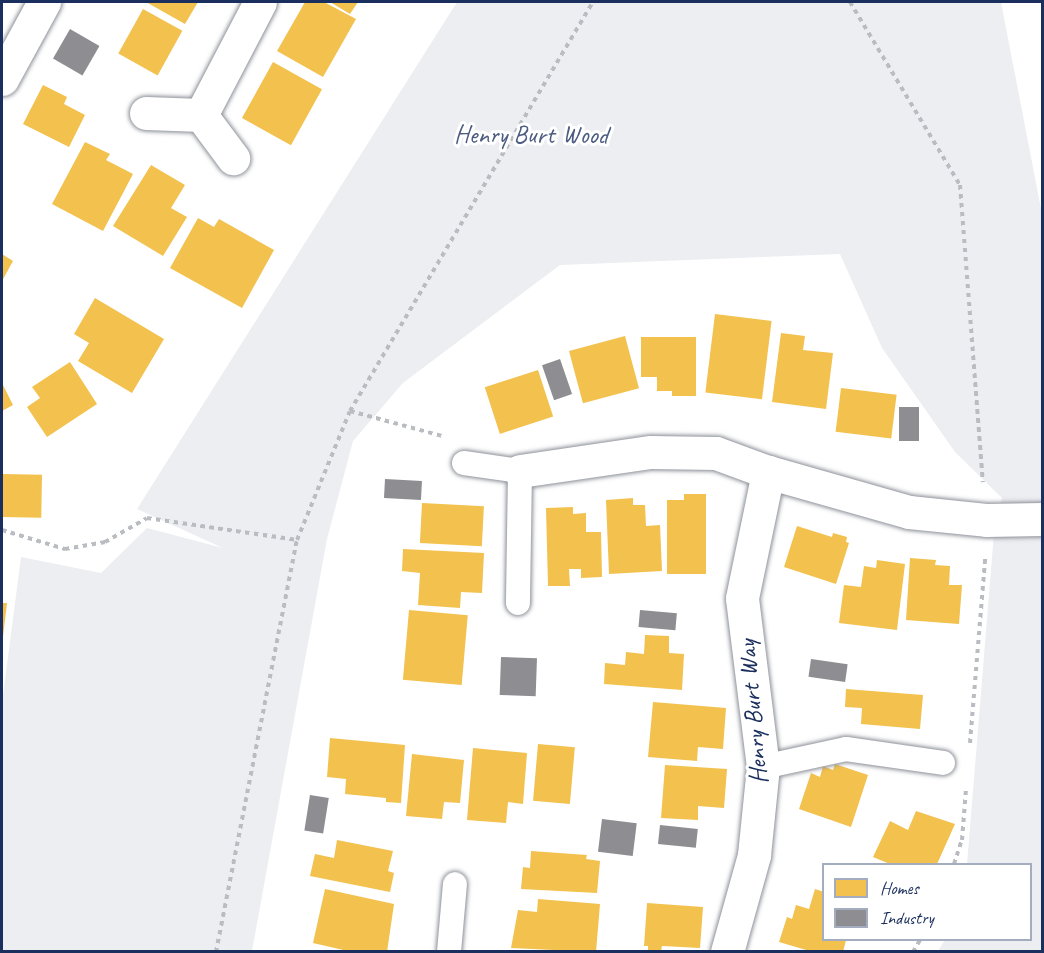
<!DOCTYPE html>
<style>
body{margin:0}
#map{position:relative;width:1044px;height:953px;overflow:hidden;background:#fff;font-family:Caveat,sans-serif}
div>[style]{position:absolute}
.green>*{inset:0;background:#edeef2}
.homes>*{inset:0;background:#f2c14e;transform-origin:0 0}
.industry>*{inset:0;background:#8d8d92;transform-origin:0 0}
.path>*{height:4px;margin-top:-2px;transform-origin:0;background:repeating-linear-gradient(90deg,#b9bcc1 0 4.5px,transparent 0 9px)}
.roads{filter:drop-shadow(0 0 2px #8e929a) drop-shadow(0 0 2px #8e929a)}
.lane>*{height:24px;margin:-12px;padding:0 12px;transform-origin:12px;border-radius:12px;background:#fff}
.street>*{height:33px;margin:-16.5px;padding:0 16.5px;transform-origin:16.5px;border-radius:16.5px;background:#fff}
span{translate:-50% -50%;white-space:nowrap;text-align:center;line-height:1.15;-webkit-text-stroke:6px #fff;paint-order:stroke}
.park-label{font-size:26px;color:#4c5c80}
.street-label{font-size:26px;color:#1b2f5e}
.frame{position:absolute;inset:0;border:3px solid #1b2f5e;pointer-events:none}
.legend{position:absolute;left:822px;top:863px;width:210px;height:78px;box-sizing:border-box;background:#fff;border:2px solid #a4acbf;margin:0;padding:8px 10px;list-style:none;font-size:18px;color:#1b2f5e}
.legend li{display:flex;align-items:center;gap:12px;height:30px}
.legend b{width:30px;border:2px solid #a4acbf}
</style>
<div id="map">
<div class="green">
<div style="clip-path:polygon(457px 2px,1001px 2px,1042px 214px,1042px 951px,938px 951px,945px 940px,1030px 940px,1030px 864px,967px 864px,994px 533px,1002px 498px,955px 452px,882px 348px,840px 254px,560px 265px,403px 383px,353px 441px,327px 539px,252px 951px,2px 952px,2px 703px,21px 557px,101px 573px,147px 528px,223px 548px,137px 509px)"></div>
</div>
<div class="homes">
<div style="clip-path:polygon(146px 2px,198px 2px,185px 24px)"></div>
<div style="clip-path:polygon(305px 2px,324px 2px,356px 19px,323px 77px,277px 51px)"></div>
<div style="clip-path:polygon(330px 2px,358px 2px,350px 14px)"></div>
<div style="left:143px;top:9px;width:45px;height:51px;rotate:29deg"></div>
<div style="left:273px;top:62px;width:56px;height:64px;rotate:29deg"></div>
<div style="clip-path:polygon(43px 85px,67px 97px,64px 104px,85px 115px,69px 147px,23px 124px)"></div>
<div style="clip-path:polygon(85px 142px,110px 154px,106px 160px,133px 174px,103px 231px,52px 204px)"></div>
<div style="clip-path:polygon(151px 165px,185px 185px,171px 208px,187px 217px,163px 256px,113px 226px)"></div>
<div style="clip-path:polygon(198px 218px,214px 227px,219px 219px,274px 250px,242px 308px,170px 268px)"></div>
<div style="clip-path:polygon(2px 254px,13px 261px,2px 281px)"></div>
<div style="clip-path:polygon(95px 298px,164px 339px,132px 393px,78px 361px,89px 343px,74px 334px)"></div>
<div style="left:715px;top:314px;width:57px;height:79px;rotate:7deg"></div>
<div style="clip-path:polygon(781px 333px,805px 336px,803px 350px,833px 353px,826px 409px,772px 402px)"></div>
<div style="left:625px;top:336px;width:54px;height:58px;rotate:75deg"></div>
<div style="clip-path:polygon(641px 337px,696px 337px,696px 396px,672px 396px,672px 391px,657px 391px,657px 377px,641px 377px)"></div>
<div style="clip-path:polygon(70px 362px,97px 404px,47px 437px,27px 407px,40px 398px,32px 387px)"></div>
<div style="left:538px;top:370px;width:49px;height:56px;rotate:72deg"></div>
<div style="clip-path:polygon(2px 383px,13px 405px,2px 411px)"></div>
<div style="left:841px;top:388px;width:56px;height:44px;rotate:7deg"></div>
<div style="left:2px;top:474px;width:40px;height:43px;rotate:1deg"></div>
<div style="clip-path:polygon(684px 494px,706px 494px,706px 574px,667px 574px,667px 500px,684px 500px)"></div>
<div style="clip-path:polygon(633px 498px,633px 505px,645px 505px,646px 526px,660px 525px,662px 571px,609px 574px,606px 500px)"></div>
<div style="left:422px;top:503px;width:62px;height:40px;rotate:3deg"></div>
<div style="clip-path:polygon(573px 507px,573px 514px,586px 513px,586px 532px,601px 532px,602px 577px,581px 578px,581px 569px,569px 569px,570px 586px,548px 586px,546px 508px)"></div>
<div style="clip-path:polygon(797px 526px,832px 537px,833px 533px,847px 537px,846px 542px,849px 543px,836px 584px,784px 567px)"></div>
<div style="clip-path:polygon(403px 549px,484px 553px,482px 593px,461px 592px,460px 608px,418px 605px,420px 573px,402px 571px)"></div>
<div style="clip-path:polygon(910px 558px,936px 560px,935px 565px,950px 566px,949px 585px,962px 585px,959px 624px,906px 620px)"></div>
<div style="clip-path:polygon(877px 560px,905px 564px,897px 630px,839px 623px,844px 585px,861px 587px,864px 566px,876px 568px)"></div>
<div style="clip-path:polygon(2px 603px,7px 603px,3px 637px,2px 637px)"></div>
<div style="left:409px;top:610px;width:59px;height:70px;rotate:5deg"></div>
<div style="clip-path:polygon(645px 635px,669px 636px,669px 653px,684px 654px,682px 690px,604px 684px,605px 663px,625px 665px,626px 652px,644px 654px)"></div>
<div style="clip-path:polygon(846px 689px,923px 695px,920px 729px,861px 724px,862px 708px,845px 707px)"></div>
<div style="clip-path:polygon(653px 702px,726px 708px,723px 749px,698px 747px,697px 761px,648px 757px)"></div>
<div style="clip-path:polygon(330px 738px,405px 745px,401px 803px,386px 802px,386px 798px,345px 794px,346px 779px,327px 777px)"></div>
<div style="left:538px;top:744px;width:37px;height:57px;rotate:5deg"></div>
<div style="clip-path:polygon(473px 748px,527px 753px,523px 804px,508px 802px,506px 823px,467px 820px)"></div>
<div style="clip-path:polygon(412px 754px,464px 760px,460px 803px,444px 802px,442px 819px,406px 816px)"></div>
<div style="clip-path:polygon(835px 764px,868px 775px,851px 827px,799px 809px,811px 773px,820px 777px,823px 766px,833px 770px)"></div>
<div style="clip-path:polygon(665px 765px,727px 769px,724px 808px,698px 806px,698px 820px,661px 818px)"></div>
<div style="clip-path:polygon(916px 811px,955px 824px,937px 864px,890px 864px,873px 857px,890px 821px,908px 830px)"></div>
<div style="clip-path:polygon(337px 840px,393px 851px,388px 871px,394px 873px,390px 892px,310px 876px,315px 854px,334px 858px)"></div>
<div style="clip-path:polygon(531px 851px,587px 855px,586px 859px,600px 861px,597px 893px,521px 889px,523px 867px,530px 868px)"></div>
<div style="clip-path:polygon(325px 889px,394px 904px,387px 952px,352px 952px,313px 943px)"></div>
<div style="clip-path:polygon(815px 889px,824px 892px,824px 940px,846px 940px,843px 952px,813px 952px,779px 942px,787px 917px,792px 919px,796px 905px,809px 909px)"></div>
<div style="clip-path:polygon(538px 899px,600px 904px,596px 952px,511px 948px,518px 910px,537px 912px)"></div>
<div style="clip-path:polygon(647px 903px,703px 907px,700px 948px,662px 946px,661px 951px,648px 951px,648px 946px,644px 946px)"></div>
</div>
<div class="industry">
<div style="left:70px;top:29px;width:34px;height:34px;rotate:30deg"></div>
<div style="left:560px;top:359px;width:37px;height:19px;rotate:71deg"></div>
<div style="left:899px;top:407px;width:20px;height:34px"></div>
<div style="left:385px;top:479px;width:37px;height:19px;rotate:3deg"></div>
<div style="left:640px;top:610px;width:37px;height:17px;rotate:5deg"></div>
<div style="left:501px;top:657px;width:36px;height:38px;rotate:2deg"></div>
<div style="left:811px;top:659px;width:37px;height:18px;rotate:8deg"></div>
<div style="left:310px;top:795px;width:19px;height:36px;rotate:9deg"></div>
<div style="left:602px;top:819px;width:35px;height:33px;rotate:7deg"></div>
<div style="left:660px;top:825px;width:38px;height:19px;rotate:6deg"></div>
</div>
<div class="path">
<div style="left:850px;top:2px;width:214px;rotate:59deg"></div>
<div style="left:960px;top:185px;width:298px;rotate:85.6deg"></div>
<div style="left:350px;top:411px;width:95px;rotate:15.2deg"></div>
<div style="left:2px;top:530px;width:66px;rotate:16.8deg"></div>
<div style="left:65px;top:549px;width:41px;rotate:-9.9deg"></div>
<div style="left:105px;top:542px;width:48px;rotate:-29.7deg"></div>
<div style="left:147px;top:518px;width:152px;rotate:8.3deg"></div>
<div style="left:297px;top:540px;width:139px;rotate:-67.7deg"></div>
<div style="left:350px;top:411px;width:476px;rotate:-59.3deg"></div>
<div style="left:970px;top:743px;width:185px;rotate:-85.3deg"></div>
<div style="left:954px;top:864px;width:25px;rotate:-72deg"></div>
<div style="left:962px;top:840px;width:51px;rotate:-85.5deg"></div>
<div style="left:216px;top:952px;width:420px;rotate:-78.9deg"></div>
<div style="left:913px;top:952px;width:14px;rotate:-60deg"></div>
</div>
<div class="roads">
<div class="lane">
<div style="left:464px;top:463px;width:57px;rotate:8.1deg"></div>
<div style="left:520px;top:471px;width:132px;rotate:90.9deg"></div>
<div style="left:763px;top:767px;width:85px;rotate:-12.2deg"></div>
<div style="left:846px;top:749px;width:98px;rotate:8.2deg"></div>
<div style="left:449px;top:952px;width:68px;rotate:-85deg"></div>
</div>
<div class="street">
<div style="left:2px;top:79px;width:88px;rotate:-61.4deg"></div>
<div style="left:146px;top:113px;width:55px;rotate:2.1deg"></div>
<div style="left:201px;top:115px;width:54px;rotate:53.3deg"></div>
<div style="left:201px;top:115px;width:127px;rotate:-62.4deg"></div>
<div style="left:520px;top:471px;width:132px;rotate:-8.3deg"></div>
<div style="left:651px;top:452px;width:65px;rotate:0.9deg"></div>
<div style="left:716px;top:453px;width:55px;rotate:20.1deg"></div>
<div style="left:768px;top:472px;width:147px;rotate:15.8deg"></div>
<div style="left:909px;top:512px;width:77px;rotate:5.9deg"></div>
<div style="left:986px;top:520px;width:56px;rotate:-1deg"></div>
<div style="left:727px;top:952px;width:101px;rotate:-74.4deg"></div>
<div style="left:754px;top:855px;width:88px;rotate:-84.2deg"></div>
<div style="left:763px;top:767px;width:170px;rotate:-97.1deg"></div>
<div style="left:742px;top:598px;width:129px;rotate:-78.3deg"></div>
</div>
</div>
<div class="park-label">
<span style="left:531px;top:135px">Henry Burt Wood</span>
</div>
<div class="street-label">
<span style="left:753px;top:712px;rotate:-95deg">Henry Burt Way</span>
</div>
<div class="frame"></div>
<ul class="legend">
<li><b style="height:16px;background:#f2c14e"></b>Homes</li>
<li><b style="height:16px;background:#8d8d92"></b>Industry</li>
</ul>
</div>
